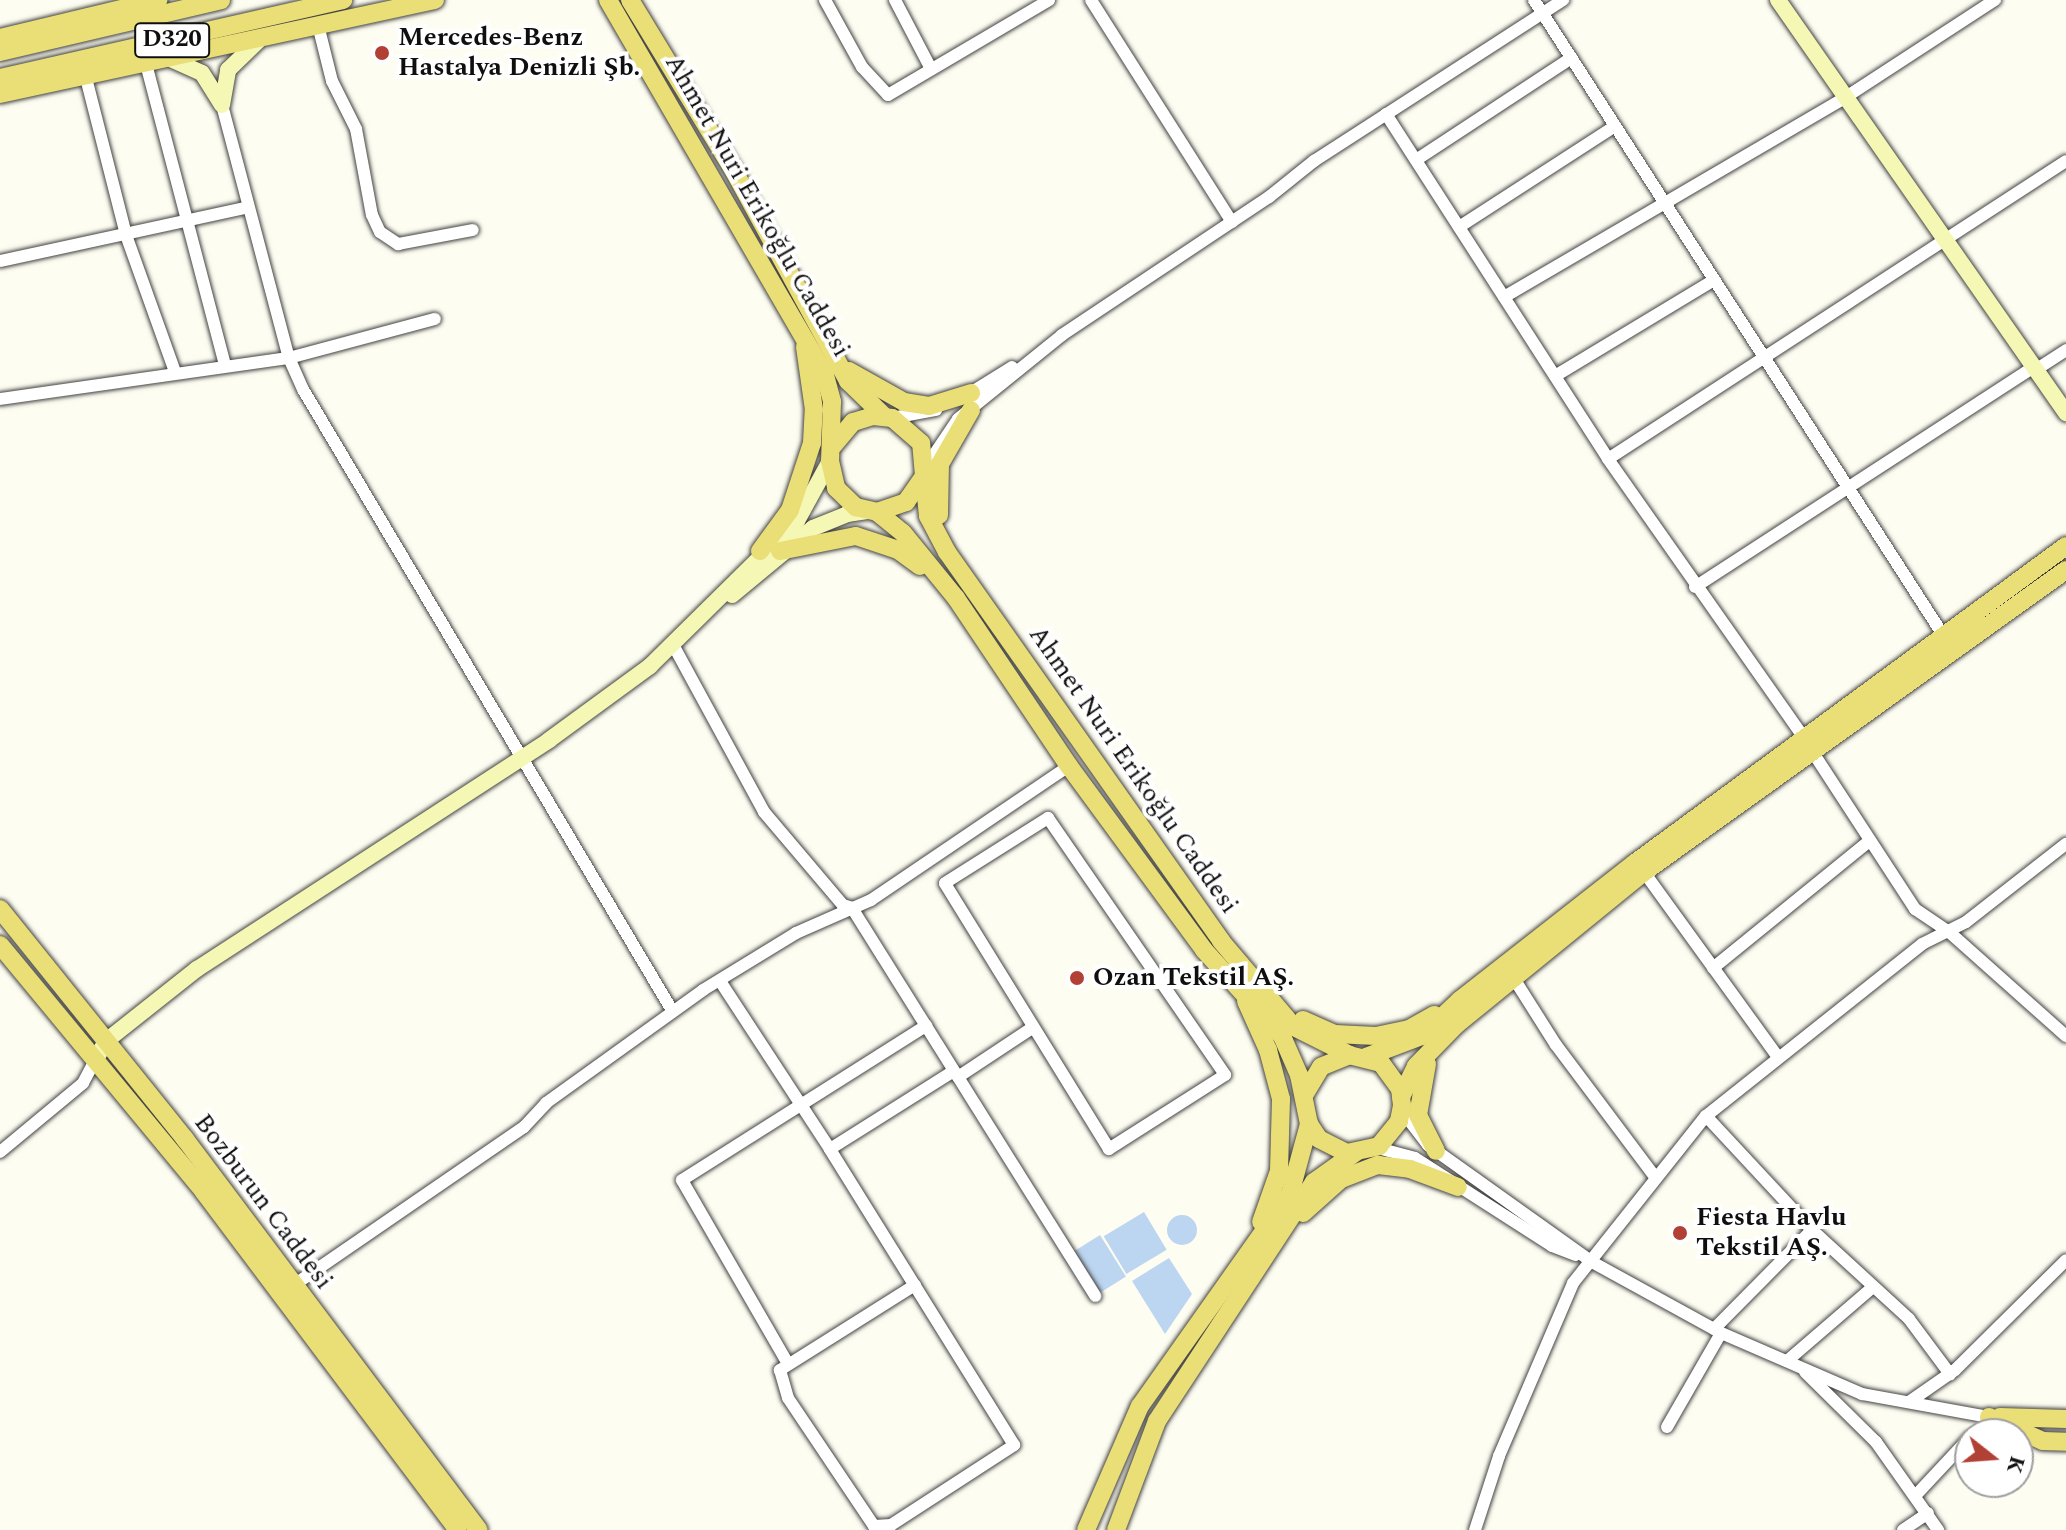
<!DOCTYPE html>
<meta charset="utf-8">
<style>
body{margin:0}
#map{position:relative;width:2066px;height:1530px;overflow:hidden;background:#fefdf2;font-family:Spectral,serif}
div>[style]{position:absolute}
.water>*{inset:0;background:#bcd5f0;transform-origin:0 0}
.round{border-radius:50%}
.roads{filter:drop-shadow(0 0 2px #424242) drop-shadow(0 0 2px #424242)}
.street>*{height:12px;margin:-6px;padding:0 6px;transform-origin:6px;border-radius:6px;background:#fff}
.secondary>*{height:16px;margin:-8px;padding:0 8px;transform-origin:8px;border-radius:8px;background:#f5f7b4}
.primary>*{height:18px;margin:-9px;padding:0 9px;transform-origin:9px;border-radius:9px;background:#eade76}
.dots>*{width:22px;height:22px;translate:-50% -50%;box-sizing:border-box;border:4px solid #fff;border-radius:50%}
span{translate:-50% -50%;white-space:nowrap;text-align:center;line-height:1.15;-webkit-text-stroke:8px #fff;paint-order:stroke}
.shield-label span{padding:2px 6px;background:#fff;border:2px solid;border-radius:6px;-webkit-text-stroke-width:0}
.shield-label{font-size:24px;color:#0f0f0f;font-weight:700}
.poi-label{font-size:26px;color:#0f0f0f;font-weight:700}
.left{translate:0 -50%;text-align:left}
.street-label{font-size:26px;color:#0f0f0f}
.north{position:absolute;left:1954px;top:1418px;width:80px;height:80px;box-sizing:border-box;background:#fff;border:2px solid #9f9f9f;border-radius:50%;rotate:107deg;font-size:22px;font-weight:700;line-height:32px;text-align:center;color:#0f0f0f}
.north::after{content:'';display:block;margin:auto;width:28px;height:36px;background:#b14035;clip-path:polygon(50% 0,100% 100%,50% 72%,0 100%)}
</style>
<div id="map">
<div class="water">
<div style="left:1144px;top:1212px;width:44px;height:47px;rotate:59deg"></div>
<div class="round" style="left:1167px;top:1215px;width:30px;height:30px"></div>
<div style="left:1100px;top:1235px;width:49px;height:30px;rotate:58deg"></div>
<div style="clip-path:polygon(1169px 1258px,1192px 1294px,1165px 1334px,1132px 1281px)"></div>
</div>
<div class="roads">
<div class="street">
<div style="left:825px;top:0;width:77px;rotate:61.1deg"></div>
<div style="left:862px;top:67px;width:38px;rotate:47deg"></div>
<div style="left:888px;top:95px;width:187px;rotate:-30.5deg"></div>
<div style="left:895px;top:0;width:78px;rotate:62.4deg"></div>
<div style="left:1091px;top:0;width:263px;rotate:57.6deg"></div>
<div style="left:1534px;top:0;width:755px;rotate:57.21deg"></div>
<div style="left:319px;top:29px;width:54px;rotate:76deg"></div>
<div style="left:332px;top:81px;width:54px;rotate:63.4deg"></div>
<div style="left:356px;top:129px;width:87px;rotate:79.5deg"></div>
<div style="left:372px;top:215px;width:19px;rotate:65deg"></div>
<div style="left:380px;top:232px;width:22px;rotate:34deg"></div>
<div style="left:398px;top:244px;width:76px;rotate:-10.6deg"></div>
<div style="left:145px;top:60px;width:315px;rotate:75.3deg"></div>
<div style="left:85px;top:74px;width:166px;rotate:75.7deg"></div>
<div style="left:126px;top:235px;width:145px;rotate:70.3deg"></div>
<div style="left:222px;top:105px;width:262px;rotate:75.2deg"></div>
<div style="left:289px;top:358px;width:36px;rotate:66deg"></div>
<div style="left:304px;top:391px;width:722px;rotate:59.28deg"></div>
<div style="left:1386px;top:114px;width:410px;rotate:57.2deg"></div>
<div style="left:1608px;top:459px;width:339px;rotate:54.9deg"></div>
<div style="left:1416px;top:160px;width:186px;rotate:-33.3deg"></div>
<div style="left:1459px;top:227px;width:186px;rotate:-32.9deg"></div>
<div style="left:0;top:261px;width:252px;rotate:-12.2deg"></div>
<div style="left:1504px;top:297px;width:396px;rotate:-30.3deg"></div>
<div style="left:1846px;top:97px;width:178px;rotate:-33.1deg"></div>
<div style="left:2037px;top:369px;width:35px;rotate:-33deg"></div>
<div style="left:1555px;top:376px;width:186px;rotate:-31.1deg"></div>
<div style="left:967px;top:395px;width:53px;rotate:-31.9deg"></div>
<div style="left:0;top:399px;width:292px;rotate:-8.1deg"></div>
<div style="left:289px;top:358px;width:151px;rotate:-15deg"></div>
<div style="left:892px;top:418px;width:45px;rotate:-10.3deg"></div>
<div style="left:1608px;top:459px;width:546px;rotate:-33.05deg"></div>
<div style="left:925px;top:468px;width:59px;rotate:-56deg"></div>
<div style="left:958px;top:419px;width:134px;rotate:-38.9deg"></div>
<div style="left:1062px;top:335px;width:249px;rotate:-33.7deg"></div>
<div style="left:1269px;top:197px;width:58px;rotate:-38.7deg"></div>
<div style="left:1314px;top:161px;width:297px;rotate:-32.9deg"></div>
<div style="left:1695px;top:587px;width:406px;rotate:-33deg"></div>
<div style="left:672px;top:643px;width:192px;rotate:61.4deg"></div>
<div style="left:764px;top:812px;width:122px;rotate:49.7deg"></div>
<div style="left:843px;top:905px;width:9px;rotate:18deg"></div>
<div style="left:852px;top:908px;width:458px;rotate:57.9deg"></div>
<div style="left:1812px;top:751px;width:189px;rotate:56.9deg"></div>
<div style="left:1915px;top:909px;width:40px;rotate:34deg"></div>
<div style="left:1948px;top:931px;width:158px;rotate:41.7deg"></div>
<div style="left:1048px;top:818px;width:312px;rotate:55.4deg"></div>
<div style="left:1225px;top:1075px;width:138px;rotate:147.5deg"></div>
<div style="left:1109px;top:1149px;width:312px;rotate:-121.7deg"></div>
<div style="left:945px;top:883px;width:122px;rotate:-32.3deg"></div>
<div style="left:1644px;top:872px;width:227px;rotate:54.1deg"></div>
<div style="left:1713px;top:968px;width:201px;rotate:-39.1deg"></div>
<div style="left:1513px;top:977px;width:80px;rotate:57.7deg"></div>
<div style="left:1556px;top:1045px;width:166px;rotate:53.1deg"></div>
<div style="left:720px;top:981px;width:201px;rotate:56.8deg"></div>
<div style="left:958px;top:1077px;width:89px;rotate:-33.5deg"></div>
<div style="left:1402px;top:1111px;width:43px;rotate:52.6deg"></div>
<div style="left:1428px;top:1145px;width:201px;rotate:35.5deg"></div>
<div style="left:1592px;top:1262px;width:147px;rotate:28.8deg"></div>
<div style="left:1721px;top:1333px;width:154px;rotate:23.4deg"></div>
<div style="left:1862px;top:1394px;width:129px;rotate:10.3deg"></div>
<div style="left:1706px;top:1116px;width:156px;rotate:47.1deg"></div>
<div style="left:1812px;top:1230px;width:132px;rotate:42.5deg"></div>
<div style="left:1909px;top:1319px;width:69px;rotate:53.3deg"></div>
<div style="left:1374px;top:1147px;width:42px;rotate:15deg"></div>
<div style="left:1415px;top:1158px;width:163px;rotate:32.7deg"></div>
<div style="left:1552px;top:1246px;width:25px;rotate:21deg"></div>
<div style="left:0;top:1152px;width:108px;rotate:-39.7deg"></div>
<div style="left:83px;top:1083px;width:27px;rotate:-62deg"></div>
<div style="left:294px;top:1285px;width:279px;rotate:-34.5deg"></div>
<div style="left:524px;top:1127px;width:33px;rotate:-47deg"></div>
<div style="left:546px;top:1103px;width:193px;rotate:-35.7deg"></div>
<div style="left:703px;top:990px;width:109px;rotate:-31.5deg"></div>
<div style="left:796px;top:933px;width:82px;rotate:-23.7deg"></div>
<div style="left:871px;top:900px;width:239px;rotate:-34.1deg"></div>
<div style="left:915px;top:1285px;width:160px;rotate:147.8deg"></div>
<div style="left:780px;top:1370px;width:29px;rotate:74deg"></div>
<div style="left:788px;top:1398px;width:154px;rotate:56.1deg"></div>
<div style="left:874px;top:1526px;width:17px;rotate:-3deg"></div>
<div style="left:891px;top:1525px;width:147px;rotate:-33deg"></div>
<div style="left:1014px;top:1445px;width:349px;rotate:-121.9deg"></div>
<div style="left:830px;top:1149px;width:146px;rotate:-32.2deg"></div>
<div style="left:1714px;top:1329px;width:139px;rotate:-45.3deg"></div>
<div style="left:1787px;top:1361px;width:113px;rotate:-40.7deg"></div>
<div style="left:787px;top:1362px;width:210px;rotate:-120deg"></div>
<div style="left:682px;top:1180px;width:289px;rotate:-32.3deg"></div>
<div style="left:1805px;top:1372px;width:100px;rotate:44.6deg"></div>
<div style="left:1876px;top:1442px;width:108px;rotate:54.8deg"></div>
<div style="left:1909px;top:1402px;width:56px;rotate:-34.8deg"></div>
<div style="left:1955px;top:1370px;width:156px;rotate:-44.7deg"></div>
<div style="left:1667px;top:1427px;width:108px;rotate:-60.1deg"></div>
<div style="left:1916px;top:1495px;width:79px;rotate:-47deg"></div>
<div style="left:1475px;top:1530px;width:78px;rotate:-72deg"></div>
<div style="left:1499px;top:1456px;width:188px;rotate:-66.8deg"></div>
<div style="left:1573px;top:1283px;width:213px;rotate:-51.5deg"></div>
<div style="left:1706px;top:1116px;width:276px;rotate:-38.5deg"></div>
<div style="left:1922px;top:944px;width:49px;rotate:-26.6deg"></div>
<div style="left:1966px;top:922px;width:127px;rotate:-38deg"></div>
<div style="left:1903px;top:1530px;width:30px;rotate:-34deg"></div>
</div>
<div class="secondary">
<div style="left:1778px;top:0;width:504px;rotate:55.11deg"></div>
<div style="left:166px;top:57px;width:39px;rotate:24deg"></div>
<div style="left:202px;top:73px;width:36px;rotate:58deg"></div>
<div style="left:222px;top:105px;width:36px;rotate:-80deg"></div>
<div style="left:228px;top:70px;width:46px;rotate:-44.1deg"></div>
<div style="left:732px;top:595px;width:105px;rotate:-39.6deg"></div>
<div style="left:813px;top:528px;width:37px;rotate:-22deg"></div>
<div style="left:847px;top:514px;width:22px;rotate:-8deg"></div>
<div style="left:96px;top:1059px;width:21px;rotate:-61deg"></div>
<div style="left:106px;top:1041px;width:116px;rotate:-38.4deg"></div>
<div style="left:197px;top:969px;width:420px;rotate:-33deg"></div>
<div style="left:549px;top:740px;width:125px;rotate:-36.2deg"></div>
<div style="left:650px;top:666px;width:206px;rotate:-44.6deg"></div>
<div style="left:797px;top:521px;width:68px;rotate:-61.2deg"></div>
</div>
<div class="primary">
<div style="left:608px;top:0;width:433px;rotate:59.9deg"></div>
<div style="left:825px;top:375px;width:28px;rotate:75deg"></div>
<div style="left:832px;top:402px;width:59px;rotate:91.9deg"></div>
<div style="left:830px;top:461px;width:28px;rotate:77deg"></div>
<div style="left:836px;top:488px;width:28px;rotate:44deg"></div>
<div style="left:856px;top:507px;width:22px;rotate:13deg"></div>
<div style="left:877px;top:512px;width:31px;rotate:-19deg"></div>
<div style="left:906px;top:502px;width:32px;rotate:-55deg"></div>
<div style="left:924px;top:476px;width:33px;rotate:-95deg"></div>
<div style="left:921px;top:443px;width:38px;rotate:-139deg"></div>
<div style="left:892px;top:418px;width:19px;rotate:-174deg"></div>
<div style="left:873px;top:416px;width:21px;rotate:163deg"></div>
<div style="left:853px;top:422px;width:31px;rotate:130deg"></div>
<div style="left:630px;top:0;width:200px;rotate:58.7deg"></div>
<div style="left:734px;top:171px;width:239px;rotate:61.5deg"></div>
<div style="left:848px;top:381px;width:50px;rotate:44.2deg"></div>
<div style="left:0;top:38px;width:163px;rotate:-13.5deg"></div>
<div style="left:0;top:52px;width:227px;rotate:-13.2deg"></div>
<div style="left:0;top:78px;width:352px;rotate:-12.8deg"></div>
<div style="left:0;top:94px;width:445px;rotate:-12.2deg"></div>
<div style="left:849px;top:371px;width:63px;rotate:29.4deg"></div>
<div style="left:904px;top:402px;width:25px;rotate:9deg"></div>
<div style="left:929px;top:406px;width:44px;rotate:-17.2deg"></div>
<div style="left:924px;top:476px;width:40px;rotate:84.3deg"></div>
<div style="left:928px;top:516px;width:41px;rotate:62.2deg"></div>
<div style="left:947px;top:552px;width:476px;rotate:54.8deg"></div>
<div style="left:1221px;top:941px;width:113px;rotate:49.7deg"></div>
<div style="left:1294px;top:1027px;width:63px;rotate:26.6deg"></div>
<div style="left:877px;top:512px;width:33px;rotate:39deg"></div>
<div style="left:903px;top:533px;width:84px;rotate:50.8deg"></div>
<div style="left:956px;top:598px;width:202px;rotate:56.1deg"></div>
<div style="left:1069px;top:766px;width:228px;rotate:53.7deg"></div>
<div style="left:1204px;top:950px;width:116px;rotate:47.8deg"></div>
<div style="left:1282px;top:1036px;width:43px;rotate:66.4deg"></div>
<div style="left:1299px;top:1075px;width:50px;rotate:78.5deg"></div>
<div style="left:1309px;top:1124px;width:18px;rotate:56deg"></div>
<div style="left:1319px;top:1139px;width:31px;rotate:27deg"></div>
<div style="left:1347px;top:1153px;width:33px;rotate:-12deg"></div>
<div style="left:1379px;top:1146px;width:32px;rotate:-51deg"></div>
<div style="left:1399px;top:1121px;width:16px;rotate:-79deg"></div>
<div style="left:1402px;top:1105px;width:16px;rotate:-97deg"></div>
<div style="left:1400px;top:1089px;width:32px;rotate:-126deg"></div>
<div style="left:1381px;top:1063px;width:32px;rotate:-166deg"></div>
<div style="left:1350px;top:1055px;width:31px;rotate:158deg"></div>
<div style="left:1321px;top:1067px;width:31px;rotate:121deg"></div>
<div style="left:939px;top:515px;width:51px;rotate:-88.9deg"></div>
<div style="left:940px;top:464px;width:62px;rotate:-60.1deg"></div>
<div style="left:760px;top:551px;width:51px;rotate:-53.8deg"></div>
<div style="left:790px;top:510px;width:71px;rotate:-71.8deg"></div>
<div style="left:812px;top:443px;width:33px;rotate:-87deg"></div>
<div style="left:814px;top:410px;width:64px;rotate:-98.1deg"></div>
<div style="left:780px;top:551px;width:77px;rotate:-11.2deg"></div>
<div style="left:856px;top:536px;width:44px;rotate:18.4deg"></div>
<div style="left:898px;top:550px;width:27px;rotate:36deg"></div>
<div style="left:0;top:909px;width:295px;rotate:51.2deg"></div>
<div style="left:185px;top:1139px;width:489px;rotate:53.1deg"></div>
<div style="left:0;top:945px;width:320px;rotate:50.4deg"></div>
<div style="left:204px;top:1192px;width:423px;rotate:53.1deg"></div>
<div style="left:1246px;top:1001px;width:54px;rotate:65.8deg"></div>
<div style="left:1268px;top:1050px;width:51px;rotate:75.1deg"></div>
<div style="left:1281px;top:1099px;width:72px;rotate:91.6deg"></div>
<div style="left:1279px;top:1171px;width:54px;rotate:109.4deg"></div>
<div style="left:1303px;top:1020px;width:35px;rotate:24deg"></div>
<div style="left:1335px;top:1034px;width:41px;rotate:2.8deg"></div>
<div style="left:1376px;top:1036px;width:34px;rotate:-12deg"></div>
<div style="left:1409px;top:1029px;width:29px;rotate:-29deg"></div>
<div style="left:1366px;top:1057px;width:60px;rotate:-20.6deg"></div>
<div style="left:1422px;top:1036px;width:52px;rotate:-43.5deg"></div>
<div style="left:1460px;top:1000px;width:222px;rotate:-38.1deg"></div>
<div style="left:1635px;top:863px;width:535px;rotate:-36.33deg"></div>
<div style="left:1427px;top:1064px;width:52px;rotate:100deg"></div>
<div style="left:1418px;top:1115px;width:40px;rotate:63.4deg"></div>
<div style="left:1401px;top:1097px;width:34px;rotate:-64deg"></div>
<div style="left:1416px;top:1066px;width:59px;rotate:-45.7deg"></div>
<div style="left:1457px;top:1024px;width:241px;rotate:-39.1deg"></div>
<div style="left:1644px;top:872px;width:519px;rotate:-35.59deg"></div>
<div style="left:1303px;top:1213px;width:51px;rotate:-41.8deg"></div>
<div style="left:1341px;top:1179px;width:40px;rotate:-21deg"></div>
<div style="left:1378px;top:1165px;width:32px;rotate:7deg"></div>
<div style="left:1410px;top:1169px;width:51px;rotate:20.6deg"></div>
<div style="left:1989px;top:1417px;width:59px;rotate:24deg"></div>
<div style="left:2043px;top:1441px;width:23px;rotate:2deg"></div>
<div style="left:2000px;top:1417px;width:66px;rotate:1.7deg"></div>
<div style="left:1086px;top:1530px;width:135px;rotate:-66.5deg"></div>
<div style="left:1140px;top:1406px;width:260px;rotate:-54.7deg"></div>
<div style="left:1290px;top:1194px;width:73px;rotate:-74.8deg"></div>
<div style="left:1116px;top:1530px;width:116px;rotate:-69.4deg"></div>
<div style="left:1157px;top:1421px;width:286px;rotate:-56.7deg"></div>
<div style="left:1314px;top:1182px;width:52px;rotate:-35.5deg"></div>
</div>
</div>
<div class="dots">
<div style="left:382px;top:53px;background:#b14035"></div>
<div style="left:1077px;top:978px;background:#b14035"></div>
<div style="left:1680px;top:1233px;background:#b14035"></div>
</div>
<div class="shield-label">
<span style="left:172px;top:40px">D320</span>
</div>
<div class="poi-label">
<span class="left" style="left:398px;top:53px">Mercedes-Benz<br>Hastalya Denizli Şb.</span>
<span class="left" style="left:1093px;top:978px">Ozan Tekstil AŞ.</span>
<span class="left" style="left:1696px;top:1233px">Fiesta Havlu<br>Tekstil AŞ.</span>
</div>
<div class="street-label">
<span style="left:757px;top:206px;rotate:60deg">Ahmet Nuri Erikoğlu Caddesi</span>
<span style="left:1133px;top:770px;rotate:55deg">Ahmet Nuri Erikoğlu Caddesi</span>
<span style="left:263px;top:1202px;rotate:53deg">Bozburun Caddesi</span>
</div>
<div class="north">K</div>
</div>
